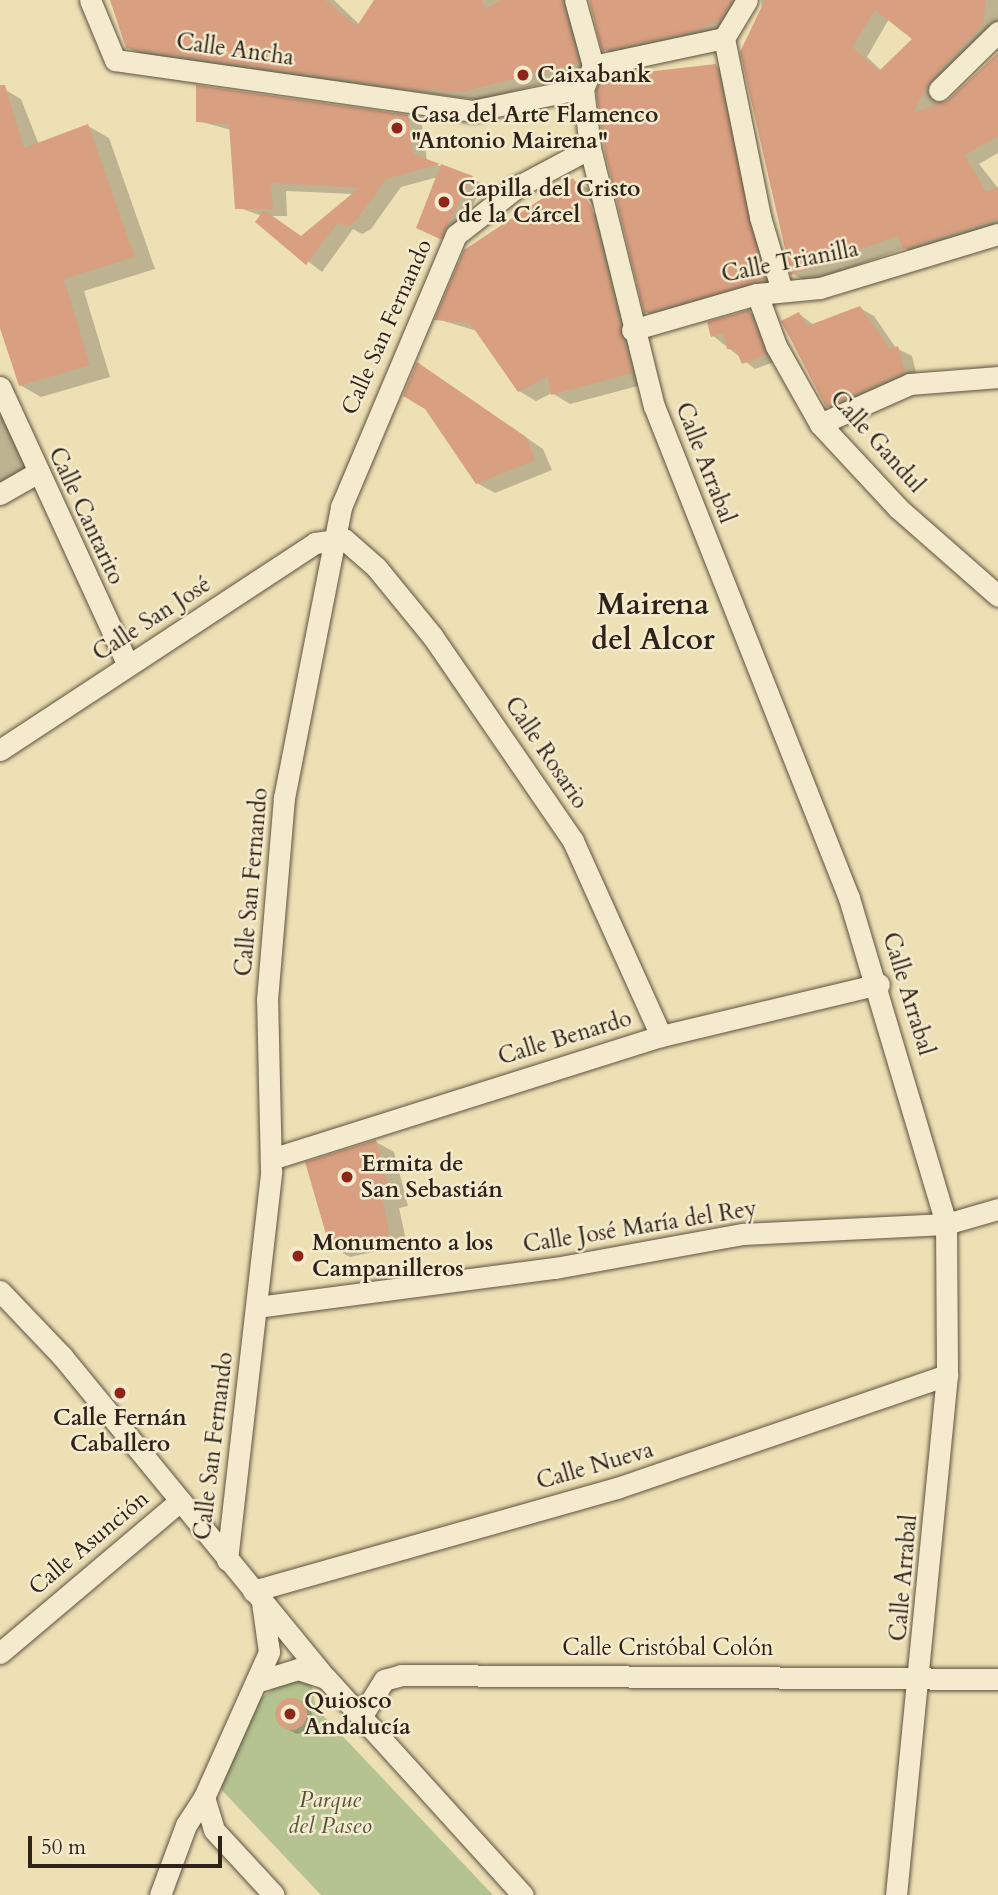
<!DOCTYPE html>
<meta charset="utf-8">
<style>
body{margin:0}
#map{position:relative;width:998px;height:1895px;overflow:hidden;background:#eee0b5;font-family:Cardo,serif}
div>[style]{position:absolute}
.green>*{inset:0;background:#b5c390}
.shadow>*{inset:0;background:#0003}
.building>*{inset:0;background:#d99f81}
.round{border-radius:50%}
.roads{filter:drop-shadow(0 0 2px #5e523f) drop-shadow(0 0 2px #5e523f)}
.street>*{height:21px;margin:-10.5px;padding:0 10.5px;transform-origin:10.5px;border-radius:10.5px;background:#f4ebcf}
.dots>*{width:19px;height:19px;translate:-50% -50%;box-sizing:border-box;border:4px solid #f4ebcf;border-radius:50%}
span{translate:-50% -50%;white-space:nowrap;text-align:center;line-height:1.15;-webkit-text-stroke:5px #f4ebcf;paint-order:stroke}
.street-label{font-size:23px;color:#2e2318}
.poi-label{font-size:23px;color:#2e2318;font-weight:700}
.left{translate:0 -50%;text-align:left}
.park-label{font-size:23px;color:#56533c;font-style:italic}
.district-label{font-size:30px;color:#2e2318;font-weight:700}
.scale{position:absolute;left:28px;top:1836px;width:194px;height:32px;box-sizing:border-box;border:4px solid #2e2318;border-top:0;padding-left:9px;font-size:21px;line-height:24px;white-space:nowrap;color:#2e2318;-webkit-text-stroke:5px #f4ebcf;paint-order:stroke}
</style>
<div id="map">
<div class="green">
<div style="clip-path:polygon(288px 1678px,311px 1681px,316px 1708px,493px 1895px,321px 1895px,217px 1785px,260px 1699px)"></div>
</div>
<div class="shadow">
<div style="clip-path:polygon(112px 0,334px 0,360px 25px,376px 0,584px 0,593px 71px,479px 100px,143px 56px,127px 47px)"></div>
<div style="clip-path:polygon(590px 0,754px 0,735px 28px,619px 58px,604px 49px)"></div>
<div style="clip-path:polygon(evenodd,761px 0,998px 0,998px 37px,941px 96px,944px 104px,998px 53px,998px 153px,979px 164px,998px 188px,998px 232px,920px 257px,905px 248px,808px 283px,793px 274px,761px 0,889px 19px,914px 39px,882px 71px,867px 57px,889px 19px)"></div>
<div style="clip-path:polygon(716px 66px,729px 74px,778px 287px,659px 319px,646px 312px)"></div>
<div style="clip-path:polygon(0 87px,21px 99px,39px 145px,88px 126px,109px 138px,155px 269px,84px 291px,110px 377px,41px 397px,20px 385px,0 328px)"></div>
<div style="clip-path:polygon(evenodd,407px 117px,422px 125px,427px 161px,484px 184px,452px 244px,418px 228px,438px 177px,401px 187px,371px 229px,362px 234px,353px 229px,322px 272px,257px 222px,262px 216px,237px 207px,231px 130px,198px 121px,407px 117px,286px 191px,354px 194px,302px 237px,271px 216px,287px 216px,286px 191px)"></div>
<div style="clip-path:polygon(evenodd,573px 180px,591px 190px,649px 383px,570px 404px,552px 393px,536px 401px,519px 391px,477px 331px,437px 319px,573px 180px,580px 193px,584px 193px,597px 212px,594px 214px,580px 193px)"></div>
<div style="clip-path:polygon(860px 308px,874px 316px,896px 348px,912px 356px,918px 380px,841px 414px,827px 406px,799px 314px,814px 325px)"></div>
<div style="clip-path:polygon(749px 312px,761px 319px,777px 361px,755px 369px,712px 335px)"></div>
<div style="clip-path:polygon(418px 364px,543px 449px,552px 470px,495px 493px,477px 483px)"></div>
<div style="clip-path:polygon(0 391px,33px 479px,0 497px)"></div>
<div style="clip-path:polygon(376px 1142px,394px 1152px,408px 1206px,399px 1208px,407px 1245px,350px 1257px,332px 1247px)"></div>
<div style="clip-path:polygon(297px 1699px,309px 1706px,317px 1728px,297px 1734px,285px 1728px,278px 1709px)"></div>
</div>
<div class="building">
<div style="clip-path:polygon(110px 0,325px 0,357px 26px,374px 0,482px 0,485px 9px,501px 0,562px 0,579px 63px,462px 92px,405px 88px,126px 48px)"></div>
<div style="clip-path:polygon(589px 0,732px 0,720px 20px,695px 31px,602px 51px)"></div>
<div style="clip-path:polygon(evenodd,765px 0,985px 0,984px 23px,930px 81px,913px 113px,948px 100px,998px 53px,998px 136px,965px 155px,986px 192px,998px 187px,998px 219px,903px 249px,898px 236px,791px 275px,740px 52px,765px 0,875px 10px,912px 39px,879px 71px,852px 47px,875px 10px)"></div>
<div style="clip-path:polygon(716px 64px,765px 280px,644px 313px,605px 153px,596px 90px,602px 77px)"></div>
<div style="clip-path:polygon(0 85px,5px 85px,24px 148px,88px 124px,135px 257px,64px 279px,90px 365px,19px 386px,0 328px)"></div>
<div style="clip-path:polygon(196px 85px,408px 115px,413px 154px,440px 164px,386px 179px,356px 221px,346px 227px,338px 222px,306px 265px,255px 222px,264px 210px,301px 236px,359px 188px,271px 183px,273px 209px,235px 209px,229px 124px,196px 122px)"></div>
<div style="clip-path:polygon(441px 164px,473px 176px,440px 239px,416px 228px)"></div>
<div style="clip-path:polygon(573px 178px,591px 206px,632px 373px,551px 395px,548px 376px,518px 392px,470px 323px,434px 320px,464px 250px)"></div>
<div style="clip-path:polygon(860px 306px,890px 349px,898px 346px,905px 372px,826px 407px,781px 321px,799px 312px,807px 326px)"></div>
<div style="clip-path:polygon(749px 310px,766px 355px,742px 364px,736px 350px,727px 349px,723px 333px,711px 337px,707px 322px)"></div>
<div style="clip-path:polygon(417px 362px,526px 437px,535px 460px,476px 484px,425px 409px,403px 396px)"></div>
<div style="clip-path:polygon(376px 1140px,391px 1197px,382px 1198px,390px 1235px,330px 1248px,305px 1162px)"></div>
<div class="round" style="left:275px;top:1698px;width:32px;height:32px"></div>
</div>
<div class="roads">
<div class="street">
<div style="left:90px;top:0;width:65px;rotate:67.4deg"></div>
<div style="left:115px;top:60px;width:361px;rotate:8.1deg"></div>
<div style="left:472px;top:111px;width:113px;rotate:-11.7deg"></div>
<div style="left:575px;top:0;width:68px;rotate:74.7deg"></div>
<div style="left:724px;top:38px;width:183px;rotate:78.6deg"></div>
<div style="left:760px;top:217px;width:77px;rotate:73.4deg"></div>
<div style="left:593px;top:66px;width:24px;rotate:114deg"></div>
<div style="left:583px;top:88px;width:60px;rotate:83.3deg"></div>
<div style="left:590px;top:148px;width:266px;rotate:76.1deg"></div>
<div style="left:654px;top:406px;width:529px;rotate:68.38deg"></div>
<div style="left:849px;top:898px;width:340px;rotate:73.4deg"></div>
<div style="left:946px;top:1224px;width:151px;rotate:89.6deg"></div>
<div style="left:947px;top:1375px;width:522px;rotate:95.6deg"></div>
<div style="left:593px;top:66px;width:134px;rotate:-12.1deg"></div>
<div style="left:724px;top:38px;width:44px;rotate:-58.8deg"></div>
<div style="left:939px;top:90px;width:83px;rotate:-44.5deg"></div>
<div style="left:757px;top:294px;width:55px;rotate:69.9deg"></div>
<div style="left:776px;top:346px;width:90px;rotate:60.6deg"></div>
<div style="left:820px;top:424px;width:115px;rotate:47.1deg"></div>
<div style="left:898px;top:508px;width:133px;rotate:41.3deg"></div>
<div style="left:632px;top:330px;width:130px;rotate:-16.1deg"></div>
<div style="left:757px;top:294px;width:63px;rotate:-5.4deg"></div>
<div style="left:820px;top:288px;width:186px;rotate:-16.9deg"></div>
<div style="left:0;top:387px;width:306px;rotate:65.3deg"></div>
<div style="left:820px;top:424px;width:98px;rotate:-24deg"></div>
<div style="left:910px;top:384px;width:88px;rotate:-4.5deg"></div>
<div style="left:0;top:494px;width:40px;rotate:-29.7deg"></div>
<div style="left:0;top:750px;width:377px;rotate:-33.3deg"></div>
<div style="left:315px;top:543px;width:29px;rotate:-8deg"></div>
<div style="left:344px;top:539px;width:43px;rotate:41.2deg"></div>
<div style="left:376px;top:567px;width:90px;rotate:50.8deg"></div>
<div style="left:433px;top:637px;width:247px;rotate:55.5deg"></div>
<div style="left:573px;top:841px;width:214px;rotate:65.7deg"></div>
<div style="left:271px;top:1159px;width:409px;rotate:-17.5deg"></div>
<div style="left:661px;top:1036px;width:224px;rotate:-13.4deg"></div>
<div style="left:0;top:1291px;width:90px;rotate:46.4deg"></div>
<div style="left:62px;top:1356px;width:416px;rotate:50.7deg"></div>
<div style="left:326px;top:1678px;width:293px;rotate:47.8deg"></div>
<div style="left:257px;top:1307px;width:301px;rotate:-7.5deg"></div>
<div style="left:555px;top:1268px;width:191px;rotate:-10.3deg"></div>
<div style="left:743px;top:1234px;width:203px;rotate:-2.8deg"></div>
<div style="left:946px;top:1224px;width:54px;rotate:-16.1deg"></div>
<div style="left:227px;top:1560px;width:391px;rotate:-83.5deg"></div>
<div style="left:271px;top:1171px;width:171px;rotate:-91.3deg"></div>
<div style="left:267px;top:1000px;width:203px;rotate:-85.2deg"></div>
<div style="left:284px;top:798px;width:297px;rotate:-78.9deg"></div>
<div style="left:341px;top:507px;width:295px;rotate:-67.1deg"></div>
<div style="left:456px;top:235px;width:78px;rotate:-38.2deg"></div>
<div style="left:517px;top:187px;width:83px;rotate:-28.1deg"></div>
<div style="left:253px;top:1591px;width:378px;rotate:-15.8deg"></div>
<div style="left:617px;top:1488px;width:349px;rotate:-18.9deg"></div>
<div style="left:262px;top:1602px;width:50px;rotate:82deg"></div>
<div style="left:269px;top:1652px;width:159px;rotate:114.1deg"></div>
<div style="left:204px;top:1797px;width:34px;rotate:73deg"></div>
<div style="left:214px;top:1830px;width:88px;rotate:47.3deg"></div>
<div style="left:0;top:1653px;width:236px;rotate:-40.2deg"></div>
<div style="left:256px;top:1682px;width:44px;rotate:-17.2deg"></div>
<div style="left:298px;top:1669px;width:29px;rotate:18deg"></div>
<div style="left:361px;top:1717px;width:44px;rotate:-58.1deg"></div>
<div style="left:384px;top:1680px;width:18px;rotate:-16deg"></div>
<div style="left:401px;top:1675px;width:597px;rotate:0.38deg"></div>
<div style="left:160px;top:1895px;width:75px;rotate:-69.6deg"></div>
<div style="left:186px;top:1825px;width:33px;rotate:-57deg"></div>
</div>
</div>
<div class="dots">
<div style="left:523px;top:75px;background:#8f2418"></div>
<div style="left:397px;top:128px;background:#8f2418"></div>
<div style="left:444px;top:202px;background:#8f2418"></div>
<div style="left:347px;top:1177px;background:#8f2418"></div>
<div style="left:298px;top:1256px;background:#8f2418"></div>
<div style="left:120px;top:1393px;background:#8f2418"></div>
<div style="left:290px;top:1714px;background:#8f2418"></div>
</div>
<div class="street-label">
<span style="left:235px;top:50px;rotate:8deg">Calle Ancha</span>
<span style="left:790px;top:262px;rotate:-11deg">Calle Trianilla</span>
<span style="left:387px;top:327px;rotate:-66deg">Calle San Fernando</span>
<span style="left:877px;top:442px;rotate:48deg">Calle Gandul</span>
<span style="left:705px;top:463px;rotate:69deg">Calle Arrabal</span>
<span style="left:86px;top:516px;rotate:65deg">Calle Cantarito</span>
<span style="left:152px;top:619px;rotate:-33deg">Calle San José</span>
<span style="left:546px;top:753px;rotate:56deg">Calle Rosario</span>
<span style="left:252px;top:882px;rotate:-85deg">Calle San Fernando</span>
<span style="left:908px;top:994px;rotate:73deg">Calle Arrabal</span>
<span style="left:565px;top:1038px;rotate:-17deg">Calle Benardo</span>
<span style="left:640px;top:1227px;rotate:-9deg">Calle José María del Rey</span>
<span style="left:214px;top:1446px;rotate:-83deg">Calle San Fernando</span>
<span style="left:595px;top:1466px;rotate:-16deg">Calle Nueva</span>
<span style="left:89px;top:1543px;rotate:-40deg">Calle Asunción</span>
<span style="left:904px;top:1578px;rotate:-85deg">Calle Arrabal</span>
<span style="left:668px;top:1648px">Calle Cristóbal Colón</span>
</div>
<div class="poi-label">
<span class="left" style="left:537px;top:75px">Caixabank</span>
<span class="left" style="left:411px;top:128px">Casa del Arte Flamenco<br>"Antonio Mairena"</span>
<span class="left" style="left:458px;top:202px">Capilla del Cristo<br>de la Cárcel</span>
<span class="left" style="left:361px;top:1177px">Ermita de<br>San Sebastián</span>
<span class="left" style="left:312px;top:1256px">Monumento a los<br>Campanilleros</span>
<span style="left:120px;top:1431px">Calle Fernán<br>Caballero</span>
<span class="left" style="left:304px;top:1714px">Quiosco<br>Andalucía</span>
</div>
<div class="park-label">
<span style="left:330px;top:1813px">Parque<br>del Paseo</span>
</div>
<div class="district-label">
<span style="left:653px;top:622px">Mairena<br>del Alcor</span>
</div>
<div class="scale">50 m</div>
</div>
